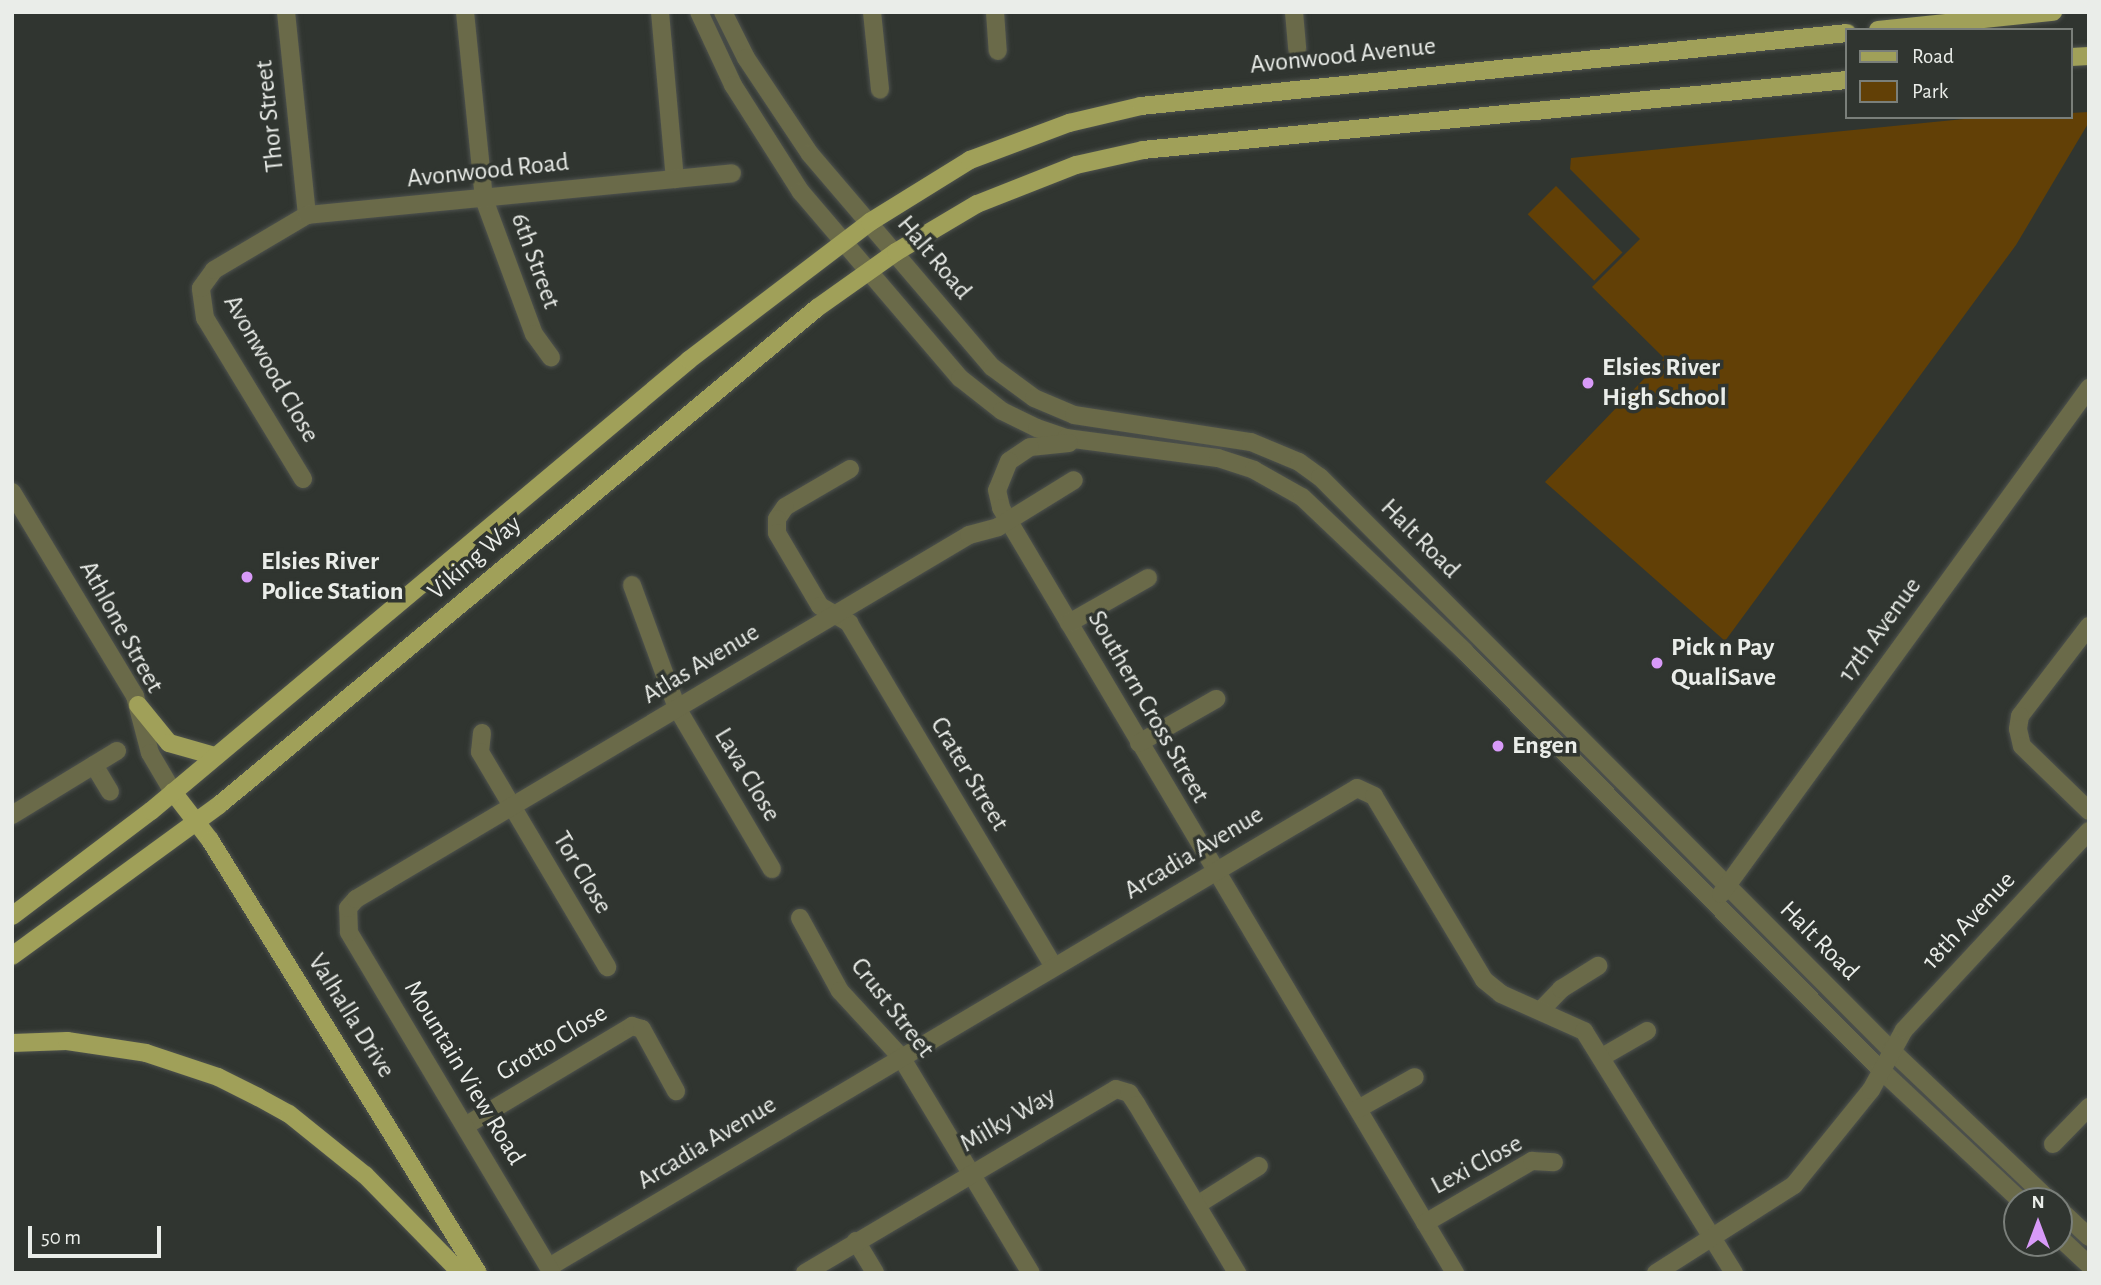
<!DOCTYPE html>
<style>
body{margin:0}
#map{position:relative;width:2101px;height:1285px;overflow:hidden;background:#303530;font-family:"Alegreya Sans",sans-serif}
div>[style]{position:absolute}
.green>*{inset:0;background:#624006;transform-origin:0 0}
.roads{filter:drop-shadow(0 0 2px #4e524e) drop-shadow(0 0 2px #4e524e)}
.minor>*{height:18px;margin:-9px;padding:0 9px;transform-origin:9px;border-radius:9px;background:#6a6a49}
.major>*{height:18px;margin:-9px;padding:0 9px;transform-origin:9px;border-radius:9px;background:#a0a059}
.dots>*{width:19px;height:19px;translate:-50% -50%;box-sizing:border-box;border:4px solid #303530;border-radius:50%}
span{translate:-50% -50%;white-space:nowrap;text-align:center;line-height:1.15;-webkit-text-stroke:7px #303530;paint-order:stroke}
.street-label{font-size:26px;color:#eaede9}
.poi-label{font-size:26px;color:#eaede9;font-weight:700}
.left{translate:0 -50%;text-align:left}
.frame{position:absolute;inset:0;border:14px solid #eaede9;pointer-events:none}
.legend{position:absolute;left:1845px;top:28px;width:228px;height:91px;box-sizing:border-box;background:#303530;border:2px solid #7a7f7a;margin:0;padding:9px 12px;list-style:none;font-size:21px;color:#eaede9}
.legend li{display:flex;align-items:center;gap:14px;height:35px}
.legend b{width:35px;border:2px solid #7a7f7a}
.north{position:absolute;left:2003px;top:1187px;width:70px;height:70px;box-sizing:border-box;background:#303530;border:2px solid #7a7f7a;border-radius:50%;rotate:0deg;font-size:19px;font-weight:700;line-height:28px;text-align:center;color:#eaede9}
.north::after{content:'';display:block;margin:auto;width:24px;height:32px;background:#d89af8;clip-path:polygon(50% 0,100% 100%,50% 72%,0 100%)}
.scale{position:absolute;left:28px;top:1226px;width:133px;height:32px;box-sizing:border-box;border:4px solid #eaede9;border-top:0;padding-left:9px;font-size:21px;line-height:24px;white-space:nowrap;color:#eaede9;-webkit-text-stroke:5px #303530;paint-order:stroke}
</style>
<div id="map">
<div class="green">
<div style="clip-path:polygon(2089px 112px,2089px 122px,2016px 245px,1725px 641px,1545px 482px,1664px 358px,1592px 287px,1640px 239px,1570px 169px,1571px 158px,1984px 117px,2071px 117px,2071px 113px)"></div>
<div style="left:1556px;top:186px;width:94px;height:40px;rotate:45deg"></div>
</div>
<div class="roads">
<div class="minor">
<div style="left:286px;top:12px;width:204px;rotate:84.1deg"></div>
<div style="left:465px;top:12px;width:188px;rotate:84.2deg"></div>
<div style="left:484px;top:199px;width:144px;rotate:69.7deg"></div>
<div style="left:534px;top:334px;width:29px;rotate:54deg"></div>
<div style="left:660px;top:12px;width:168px;rotate:84.9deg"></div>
<div style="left:699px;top:12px;width:81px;rotate:65deg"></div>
<div style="left:733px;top:85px;width:127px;rotate:57.6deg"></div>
<div style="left:801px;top:192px;width:245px;rotate:49.5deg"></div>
<div style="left:960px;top:378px;width:53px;rotate:38.2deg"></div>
<div style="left:1002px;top:411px;width:39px;rotate:26deg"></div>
<div style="left:1037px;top:428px;width:31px;rotate:19deg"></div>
<div style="left:1066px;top:438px;width:153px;rotate:7.5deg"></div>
<div style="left:1218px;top:458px;width:38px;rotate:18deg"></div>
<div style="left:1254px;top:470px;width:55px;rotate:29.4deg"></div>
<div style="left:1302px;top:497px;width:224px;rotate:43.5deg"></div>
<div style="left:1464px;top:651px;width:591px;rotate:45.14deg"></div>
<div style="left:1881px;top:1070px;width:192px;rotate:43.1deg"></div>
<div style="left:723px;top:12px;width:51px;rotate:63.4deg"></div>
<div style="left:746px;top:58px;width:115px;rotate:56.3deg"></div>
<div style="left:810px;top:154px;width:280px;rotate:49.5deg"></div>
<div style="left:992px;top:367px;width:52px;rotate:36.4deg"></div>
<div style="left:1034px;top:398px;width:43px;rotate:23deg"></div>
<div style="left:1074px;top:415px;width:179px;rotate:8.7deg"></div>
<div style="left:1251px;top:442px;width:52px;rotate:22.6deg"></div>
<div style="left:1299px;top:462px;width:26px;rotate:36deg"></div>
<div style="left:1320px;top:477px;width:809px;rotate:45.1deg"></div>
<div style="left:1891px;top:1050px;width:219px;rotate:43.5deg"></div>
<div style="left:872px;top:12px;width:78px;rotate:84.1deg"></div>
<div style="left:995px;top:12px;width:39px;rotate:86deg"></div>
<div style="left:1294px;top:12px;width:37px;rotate:85deg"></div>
<div style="left:1069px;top:443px;width:39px;rotate:174deg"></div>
<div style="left:1030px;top:447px;width:25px;rotate:146deg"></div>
<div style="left:1009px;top:461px;width:31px;rotate:112deg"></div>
<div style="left:997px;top:490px;width:18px;rotate:77deg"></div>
<div style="left:1001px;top:508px;width:890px;rotate:59.31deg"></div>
<div style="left:850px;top:469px;width:75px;rotate:149.7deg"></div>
<div style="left:785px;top:507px;width:14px;rotate:124deg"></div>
<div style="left:777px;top:519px;width:14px;rotate:90deg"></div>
<div style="left:777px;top:533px;width:85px;rotate:59.5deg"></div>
<div style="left:820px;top:606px;width:34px;rotate:30deg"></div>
<div style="left:849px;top:623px;width:400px;rotate:59.2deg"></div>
<div style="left:303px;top:479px;width:188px;rotate:-121.3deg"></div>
<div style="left:205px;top:318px;width:30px;rotate:-98deg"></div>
<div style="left:201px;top:288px;width:22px;rotate:-54deg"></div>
<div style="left:214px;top:270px;width:108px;rotate:-30.6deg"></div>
<div style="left:307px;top:215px;width:427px;rotate:-5.6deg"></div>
<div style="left:12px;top:492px;width:238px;rotate:58.9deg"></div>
<div style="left:135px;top:696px;width:59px;rotate:75.3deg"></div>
<div style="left:150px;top:753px;width:45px;rotate:59.5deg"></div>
<div style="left:632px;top:585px;width:131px;rotate:69.9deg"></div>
<div style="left:677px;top:708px;width:187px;rotate:59.5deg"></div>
<div style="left:1069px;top:623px;width:91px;rotate:-29.7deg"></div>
<div style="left:2089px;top:626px;width:113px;rotate:127.5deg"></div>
<div style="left:2020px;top:716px;width:13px;rotate:99deg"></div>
<div style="left:2018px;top:729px;width:17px;rotate:77deg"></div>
<div style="left:2022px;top:746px;width:93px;rotate:44.1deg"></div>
<div style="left:482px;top:733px;width:19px;rotate:96deg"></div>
<div style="left:480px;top:752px;width:250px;rotate:59.4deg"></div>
<div style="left:1139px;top:743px;width:89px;rotate:-29.7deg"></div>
<div style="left:94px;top:765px;width:31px;rotate:59deg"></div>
<div style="left:12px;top:815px;width:123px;rotate:-31.4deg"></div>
<div style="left:1721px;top:894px;width:626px;rotate:-53.97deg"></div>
<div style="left:800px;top:918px;width:83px;rotate:61.3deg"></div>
<div style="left:840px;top:991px;width:90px;rotate:47.3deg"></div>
<div style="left:901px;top:1057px;width:252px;rotate:59deg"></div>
<div style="left:1541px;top:1010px;width:29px;rotate:-46deg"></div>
<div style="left:1561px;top:989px;width:44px;rotate:-31.9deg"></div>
<div style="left:1602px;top:1057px;width:52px;rotate:-30deg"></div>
<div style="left:1358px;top:1109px;width:65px;rotate:-29.3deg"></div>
<div style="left:465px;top:1126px;width:195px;rotate:-30.9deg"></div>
<div style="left:632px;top:1026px;width:10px;rotate:17deg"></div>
<div style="left:642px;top:1029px;width:71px;rotate:61.3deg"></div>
<div style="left:2053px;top:1144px;width:52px;rotate:-45.8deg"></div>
<div style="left:1197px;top:1205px;width:73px;rotate:-32.2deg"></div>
<div style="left:2059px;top:1209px;width:41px;rotate:43deg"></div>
<div style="left:1425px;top:1223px;width:124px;rotate:-30.1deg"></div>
<div style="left:1532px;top:1161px;width:22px;rotate:3deg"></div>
<div style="left:2059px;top:1237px;width:41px;rotate:43deg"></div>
<div style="left:856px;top:1241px;width:37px;rotate:59deg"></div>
<div style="left:549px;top:1267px;width:939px;rotate:-30.66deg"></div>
<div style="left:1357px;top:788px;width:19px;rotate:25deg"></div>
<div style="left:1374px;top:796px;width:214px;rotate:59.1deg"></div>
<div style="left:1484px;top:980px;width:22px;rotate:39deg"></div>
<div style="left:1501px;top:994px;width:91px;rotate:24deg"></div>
<div style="left:1584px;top:1031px;width:285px;rotate:58.2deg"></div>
<div style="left:552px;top:1273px;width:397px;rotate:-120.8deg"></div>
<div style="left:349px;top:932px;width:24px;rotate:-92deg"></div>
<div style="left:348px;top:908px;width:12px;rotate:-48deg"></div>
<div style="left:356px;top:899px;width:713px;rotate:-30.7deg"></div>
<div style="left:969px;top:535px;width:30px;rotate:-15deg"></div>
<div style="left:998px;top:527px;width:89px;rotate:-31.7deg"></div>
<div style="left:805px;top:1273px;width:361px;rotate:-30.6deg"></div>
<div style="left:1116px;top:1089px;width:14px;rotate:17deg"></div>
<div style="left:1129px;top:1093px;width:14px;rotate:56deg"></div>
<div style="left:1137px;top:1105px;width:196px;rotate:59.2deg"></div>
<div style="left:1656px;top:1273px;width:164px;rotate:-32.5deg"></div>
<div style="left:1794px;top:1185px;width:122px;rotate:-51deg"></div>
<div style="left:1871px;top:1090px;width:68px;rotate:-61.2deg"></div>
<div style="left:1904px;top:1030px;width:272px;rotate:-47.1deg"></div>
</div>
<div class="major">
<div style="left:1878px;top:30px;width:176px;rotate:-5.9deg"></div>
<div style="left:2071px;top:57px;width:18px;rotate:-3deg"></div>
<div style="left:138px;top:705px;width:49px;rotate:50.8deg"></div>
<div style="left:169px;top:743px;width:48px;rotate:15.8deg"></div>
<div style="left:173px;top:792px;width:61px;rotate:52.4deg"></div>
<div style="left:210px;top:840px;width:509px;rotate:58.25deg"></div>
<div style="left:12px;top:916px;width:174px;rotate:-37.1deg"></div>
<div style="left:151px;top:811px;width:702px;rotate:-39.97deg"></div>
<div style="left:689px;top:360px;width:228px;rotate:-37.3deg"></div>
<div style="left:870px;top:222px;width:118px;rotate:-31.8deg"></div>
<div style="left:970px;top:160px;width:106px;rotate:-20.5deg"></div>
<div style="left:1069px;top:123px;width:74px;rotate:-13.3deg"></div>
<div style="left:1141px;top:106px;width:710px;rotate:-5.9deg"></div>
<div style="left:12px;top:956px;width:256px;rotate:-36.1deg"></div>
<div style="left:219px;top:805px;width:778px;rotate:-39.73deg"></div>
<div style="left:817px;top:308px;width:97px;rotate:-35.3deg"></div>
<div style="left:896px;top:252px;width:94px;rotate:-30.7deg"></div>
<div style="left:977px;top:204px;width:106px;rotate:-21.5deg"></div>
<div style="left:1076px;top:165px;width:69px;rotate:-12.6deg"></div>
<div style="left:1143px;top:150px;width:707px;rotate:-5.68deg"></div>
<div style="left:12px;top:1043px;width:55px;rotate:-2.1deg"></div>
<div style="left:67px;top:1041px;width:80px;rotate:8.6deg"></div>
<div style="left:146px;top:1053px;width:76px;rotate:18.4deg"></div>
<div style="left:218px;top:1077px;width:45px;rotate:26.6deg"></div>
<div style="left:258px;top:1097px;width:35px;rotate:29deg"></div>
<div style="left:289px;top:1114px;width:97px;rotate:38.8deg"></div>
<div style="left:365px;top:1175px;width:137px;rotate:45.6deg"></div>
</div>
</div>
<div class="dots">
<div style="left:1588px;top:383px;background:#d89af8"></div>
<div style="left:247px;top:577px;background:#d89af8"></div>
<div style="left:1657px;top:663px;background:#d89af8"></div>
<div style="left:1498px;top:746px;background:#d89af8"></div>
</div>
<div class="street-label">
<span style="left:1343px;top:56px;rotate:-6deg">Avonwood Avenue</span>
<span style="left:270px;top:116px;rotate:-96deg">Thor Street</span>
<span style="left:488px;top:171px;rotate:-6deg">Avonwood Road</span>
<span style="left:934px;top:258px;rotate:50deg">Halt Road</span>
<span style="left:535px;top:261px;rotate:70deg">6th Street</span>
<span style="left:271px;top:369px;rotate:60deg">Avonwood Close</span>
<span style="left:1420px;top:539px;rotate:45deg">Halt Road</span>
<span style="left:475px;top:558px;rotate:-41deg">Viking Way</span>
<span style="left:121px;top:627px;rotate:61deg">Athlone Street</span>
<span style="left:1880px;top:630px;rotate:-54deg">17th Avenue</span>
<span style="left:701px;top:664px;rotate:-31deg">Atlas Avenue</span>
<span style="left:1148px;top:707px;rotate:60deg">Southern Cross Street</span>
<span style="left:969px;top:774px;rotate:59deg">Crater Street</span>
<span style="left:747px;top:775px;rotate:59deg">Lava Close</span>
<span style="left:1194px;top:853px;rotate:-31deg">Arcadia Avenue</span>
<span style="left:582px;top:873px;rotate:59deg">Tor Close</span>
<span style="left:1969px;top:921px;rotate:-47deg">18th Avenue</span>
<span style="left:1819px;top:941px;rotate:45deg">Halt Road</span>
<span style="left:892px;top:1008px;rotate:52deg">Crust Street</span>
<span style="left:351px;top:1016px;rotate:58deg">Valhalla Drive</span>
<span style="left:552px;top:1043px;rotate:-31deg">Grotto Close</span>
<span style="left:464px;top:1073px;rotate:59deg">Mountain View Road</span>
<span style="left:1008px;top:1120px;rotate:-30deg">Milky Way</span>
<span style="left:707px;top:1143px;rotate:-31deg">Arcadia Avenue</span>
<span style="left:1477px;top:1165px;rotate:-28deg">Lexi Close</span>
</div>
<div class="poi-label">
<span class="left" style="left:1602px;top:383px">Elsies River<br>High School</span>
<span class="left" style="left:261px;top:577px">Elsies River<br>Police Station</span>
<span class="left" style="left:1671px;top:663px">Pick n Pay<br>QualiSave</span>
<span class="left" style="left:1512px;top:746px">Engen</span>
</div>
<div class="frame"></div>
<ul class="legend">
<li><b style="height:9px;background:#a0a059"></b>Road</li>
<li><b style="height:19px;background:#624006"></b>Park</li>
</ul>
<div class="north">N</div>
<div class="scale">50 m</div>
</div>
